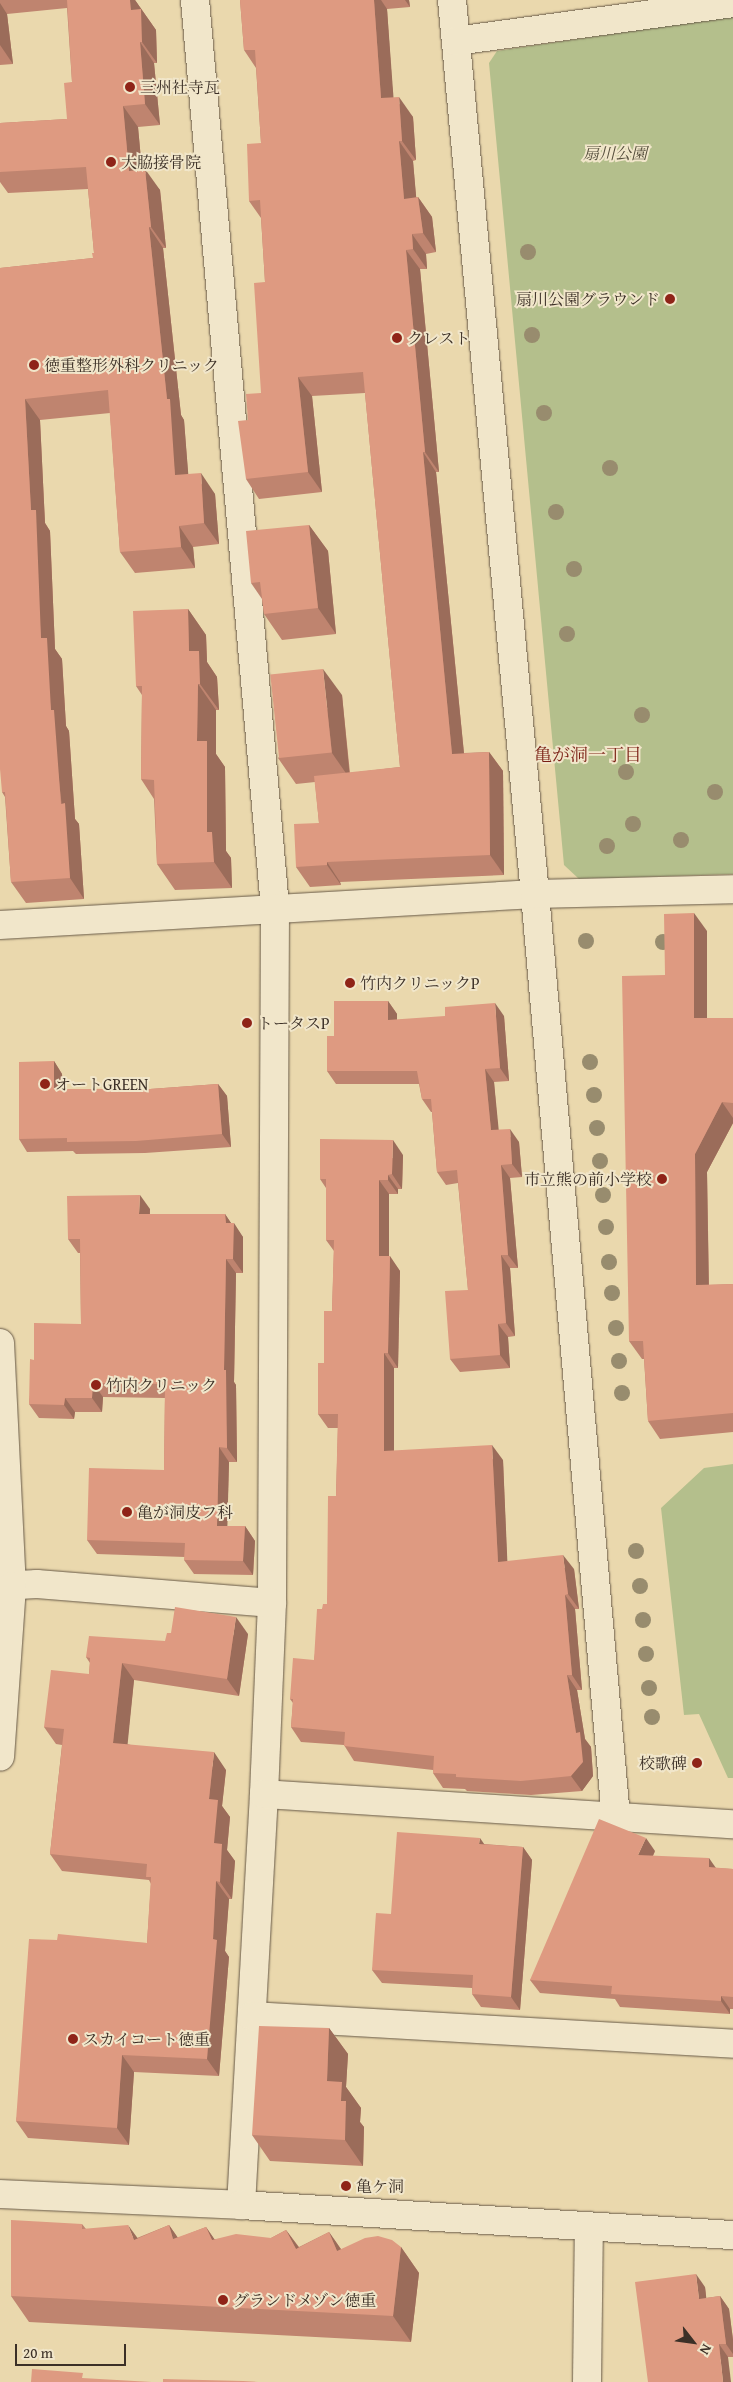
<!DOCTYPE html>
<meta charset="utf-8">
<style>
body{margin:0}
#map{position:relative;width:733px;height:2382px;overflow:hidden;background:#ead8ad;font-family:"Gentium Book Plus","Noto Serif JP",serif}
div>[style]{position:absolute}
.green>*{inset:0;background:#b4bf8c}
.roads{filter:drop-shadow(0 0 1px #685a48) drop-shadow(0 0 1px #685a48)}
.minor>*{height:28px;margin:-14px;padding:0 14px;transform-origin:14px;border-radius:14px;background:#f1e6ca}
.tertiary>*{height:28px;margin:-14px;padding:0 14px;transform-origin:14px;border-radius:14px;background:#f1e6ca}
.trees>*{width:16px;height:16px;margin:-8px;border-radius:50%;background:#988c6e}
.wall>*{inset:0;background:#bf846f}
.shaded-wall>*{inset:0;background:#9b6c5a}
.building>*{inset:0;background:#de9a81;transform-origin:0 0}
.dots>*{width:14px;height:14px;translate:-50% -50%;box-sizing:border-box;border:2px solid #f1e6ca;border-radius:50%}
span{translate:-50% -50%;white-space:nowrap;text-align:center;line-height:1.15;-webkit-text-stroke:4px #f1e6ca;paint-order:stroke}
.poi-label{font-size:16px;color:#3c3027}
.left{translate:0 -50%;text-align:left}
.right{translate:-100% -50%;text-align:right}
.park-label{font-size:16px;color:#544d3b;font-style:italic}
.neighbourhood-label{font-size:18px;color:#7a1f14}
.north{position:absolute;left:668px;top:2317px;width:50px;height:50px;-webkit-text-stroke:4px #f1e6ca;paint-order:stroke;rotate:120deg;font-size:14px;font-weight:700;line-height:20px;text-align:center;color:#3c3027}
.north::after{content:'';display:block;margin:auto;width:18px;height:22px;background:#3c3027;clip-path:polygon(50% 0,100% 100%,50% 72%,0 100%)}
.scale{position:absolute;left:15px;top:2344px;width:111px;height:22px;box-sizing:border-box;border:2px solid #3c3027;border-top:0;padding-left:6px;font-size:15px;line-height:18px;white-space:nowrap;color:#3c3027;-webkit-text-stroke:4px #f1e6ca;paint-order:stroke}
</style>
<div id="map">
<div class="green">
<div style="clip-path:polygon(733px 16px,733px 874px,579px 879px,564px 865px,489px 63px,497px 51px)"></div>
<div style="clip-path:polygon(733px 1464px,733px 1778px,728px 1778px,699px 1714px,684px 1715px,661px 1508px,704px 1468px)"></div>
</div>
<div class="roads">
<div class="minor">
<div style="left:195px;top:0;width:912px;rotate:84.96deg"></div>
<div style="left:275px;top:908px;width:695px;rotate:90.25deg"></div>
<div style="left:272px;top:1603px;width:191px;rotate:92.4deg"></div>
<div style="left:264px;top:1794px;width:412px;rotate:93.2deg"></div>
<div style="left:452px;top:0;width:898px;rotate:84.7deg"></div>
<div style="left:535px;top:894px;width:928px;rotate:84.99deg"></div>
<div style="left:456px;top:41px;width:280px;rotate:-7.8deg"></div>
<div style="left:0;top:925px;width:536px;rotate:-3.32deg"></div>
<div style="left:535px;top:894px;width:198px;rotate:-1.4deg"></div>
<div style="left:0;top:1586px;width:37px;rotate:-3deg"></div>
<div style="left:37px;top:1584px;width:236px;rotate:4.6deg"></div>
<div style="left:264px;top:1794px;width:470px;rotate:3.7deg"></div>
<div style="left:252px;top:2016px;width:482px;rotate:3.3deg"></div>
<div style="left:587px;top:2382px;width:155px;rotate:-89.3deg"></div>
</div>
<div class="tertiary">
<div style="left:0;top:1343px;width:243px;rotate:87.2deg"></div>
<div style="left:12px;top:1586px;width:171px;rotate:94deg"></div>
<div style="left:0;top:2194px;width:241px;rotate:2.6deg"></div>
<div style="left:241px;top:2205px;width:493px;rotate:3.5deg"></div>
</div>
</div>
<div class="trees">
<div style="left:528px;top:252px"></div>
<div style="left:532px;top:335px"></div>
<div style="left:544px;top:413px"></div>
<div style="left:610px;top:468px"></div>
<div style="left:556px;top:512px"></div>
<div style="left:574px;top:569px"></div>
<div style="left:567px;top:634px"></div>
<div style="left:642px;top:715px"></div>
<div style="left:626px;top:772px"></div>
<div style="left:715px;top:792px"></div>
<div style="left:633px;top:824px"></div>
<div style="left:681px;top:840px"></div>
<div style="left:607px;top:846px"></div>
<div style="left:586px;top:941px"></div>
<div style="left:663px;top:942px"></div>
<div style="left:590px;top:1062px"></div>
<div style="left:594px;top:1095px"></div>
<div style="left:597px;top:1128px"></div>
<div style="left:600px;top:1161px"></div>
<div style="left:603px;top:1195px"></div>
<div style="left:606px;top:1227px"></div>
<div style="left:609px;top:1262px"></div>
<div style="left:612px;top:1293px"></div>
<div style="left:616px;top:1328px"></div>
<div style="left:619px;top:1361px"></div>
<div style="left:622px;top:1393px"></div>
<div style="left:636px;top:1551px"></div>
<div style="left:640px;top:1586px"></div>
<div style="left:643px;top:1620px"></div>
<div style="left:646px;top:1654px"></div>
<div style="left:649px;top:1688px"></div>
<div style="left:652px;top:1717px"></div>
</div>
<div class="wall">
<div style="clip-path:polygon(0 0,135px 0,156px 30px,157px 63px,154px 63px,160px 125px,138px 127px,142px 170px,160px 190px,166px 248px,163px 248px,181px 415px,184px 420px,188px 474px,215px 494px,219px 544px,193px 547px,195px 568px,135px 573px,120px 552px,110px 413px,40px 420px,45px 523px,50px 531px,55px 649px,62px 659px,66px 726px,69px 731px,75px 819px,79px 824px,84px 899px,26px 903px,11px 882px,5px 797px,2px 792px,0 268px,93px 258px,94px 253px,88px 189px,8px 193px,0 182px,0 123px,67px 119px,72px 82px,67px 8px,7px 14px,13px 64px,0 65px)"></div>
<div style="clip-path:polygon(240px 0,409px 0,410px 7px,387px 9px,393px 98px,413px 117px,416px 160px,413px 161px,416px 197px,418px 197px,432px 217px,436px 252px,426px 254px,427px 269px,420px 269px,439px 472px,436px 472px,464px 753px,489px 752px,503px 771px,504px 875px,340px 882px,341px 885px,310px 887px,296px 867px,319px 823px,315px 782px,296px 784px,278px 758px,342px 695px,350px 773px,400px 767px,365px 393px,312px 396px,322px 492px,259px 499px,246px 479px,248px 420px,261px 393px,265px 282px,261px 218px,249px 201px,261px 143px,256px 68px,244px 50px)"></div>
<div style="clip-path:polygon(309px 525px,328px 551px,336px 634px,282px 640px,264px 614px,262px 599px,251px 583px)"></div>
<div style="clip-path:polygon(188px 609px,206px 635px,207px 662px,217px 677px,219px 710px,216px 710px,216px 754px,225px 767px,226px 851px,231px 858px,232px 888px,175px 890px,157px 864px,154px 799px,141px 779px,142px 695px,136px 686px)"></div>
<div style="clip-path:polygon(707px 931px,707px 1018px,733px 1018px,733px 1123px,707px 1172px,709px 1285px,733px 1284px,733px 1432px,660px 1439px,648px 1421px,644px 1359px,642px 1359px,629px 1341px,665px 975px)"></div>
<div style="clip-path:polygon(388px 1001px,397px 1014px,397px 1020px,504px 1016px,509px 1081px,494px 1082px,498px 1130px,519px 1142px,522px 1177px,510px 1178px,518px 1268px,510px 1268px,515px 1336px,508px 1337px,510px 1368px,460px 1372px,450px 1359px,468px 1290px,458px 1183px,446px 1185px,437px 1172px,432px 1112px,431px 1112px,422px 1099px,419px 1084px,336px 1084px,327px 1071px,334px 1036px)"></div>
<div style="clip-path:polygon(54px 1061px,62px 1074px,63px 1089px,150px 1089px,218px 1084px,227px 1096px,231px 1147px,145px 1153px,76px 1154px,73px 1151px,27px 1152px,19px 1139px)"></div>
<div style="clip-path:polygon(403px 1155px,402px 1189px,398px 1189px,398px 1194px,389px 1194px,389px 1256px,400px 1271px,398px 1368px,394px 1368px,394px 1451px,503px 1460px,507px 1561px,574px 1569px,579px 1609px,575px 1609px,582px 1690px,577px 1690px,585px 1739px,591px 1747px,593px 1776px,582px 1791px,531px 1795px,467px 1791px,465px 1789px,443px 1788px,433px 1773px,433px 1770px,354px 1761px,344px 1745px,301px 1742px,291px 1727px,293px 1703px,290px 1699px,314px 1660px,322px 1609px,327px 1604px,336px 1496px,338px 1428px,328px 1428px,318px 1414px,332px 1311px,334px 1251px,326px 1240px,326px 1188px,320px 1179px)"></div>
<div style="clip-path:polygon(150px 1209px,150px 1214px,225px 1214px,231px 1223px,243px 1237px,243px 1273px,236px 1273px,234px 1382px,236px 1385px,237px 1462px,229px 1462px,227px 1526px,245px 1526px,255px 1541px,253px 1575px,194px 1574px,184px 1560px,185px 1557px,97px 1554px,87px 1540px,164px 1470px,165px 1398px,103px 1397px,102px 1412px,75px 1412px,74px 1419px,39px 1418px,29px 1404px,34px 1360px,81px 1324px,80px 1253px,78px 1253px,68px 1239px)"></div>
<div style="clip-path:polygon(248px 1634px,239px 1696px,134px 1680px,127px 1744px,226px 1770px,222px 1806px,230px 1817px,227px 1850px,235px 1861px,232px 1899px,229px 1899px,225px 1951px,229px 1957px,219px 2076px,134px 2072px,129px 2145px,28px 2138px,16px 2121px,57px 1940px,147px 1943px,151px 1884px,149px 1880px,62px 1871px,50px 1854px,62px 1745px,56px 1744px,44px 1727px,89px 1674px,90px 1663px,86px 1657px,165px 1641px)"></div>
<div style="clip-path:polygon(484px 1844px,523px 1847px,532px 1860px,520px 2010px,481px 2007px,472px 1994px,472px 1988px,382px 1983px,372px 1970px,391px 1914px)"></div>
<div style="clip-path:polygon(655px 1851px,653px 1856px,716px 1868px,733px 1869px,733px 2009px,730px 2009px,730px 2014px,620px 2007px,615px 1999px,540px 1993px,530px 1980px)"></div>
<div style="clip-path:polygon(329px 2028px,348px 2054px,346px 2087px,361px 2108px,360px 2122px,364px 2127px,363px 2166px,270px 2161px,252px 2135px)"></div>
<div style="clip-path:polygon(82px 2224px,86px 2229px,137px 2238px,169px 2225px,178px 2238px,206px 2227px,214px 2239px,271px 2238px,286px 2230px,299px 2247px,329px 2232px,341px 2249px,401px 2247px,419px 2273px,411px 2342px,29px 2322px,11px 2296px)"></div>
<div style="clip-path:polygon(705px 2287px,706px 2298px,720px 2296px,729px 2309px,733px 2340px,733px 2357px,728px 2357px,648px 2382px)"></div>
</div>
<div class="shaded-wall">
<div style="clip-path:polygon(126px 0,135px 0,156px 30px,157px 63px,142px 42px,131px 10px)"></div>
<div style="clip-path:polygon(374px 0,381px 0,387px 9px,395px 118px,381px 98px)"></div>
<div style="clip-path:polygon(405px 0,409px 0,410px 7px)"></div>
<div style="clip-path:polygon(0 3px,7px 14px,13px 64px,0 45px)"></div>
<div style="clip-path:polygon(140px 42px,154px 63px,160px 125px,145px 104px)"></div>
<div style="clip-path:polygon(399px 97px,413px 117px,416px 160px,402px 141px)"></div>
<div style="clip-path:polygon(123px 106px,138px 127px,144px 192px,129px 171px)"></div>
<div style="clip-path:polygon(399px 141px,413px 161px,418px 218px,404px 199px)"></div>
<div style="clip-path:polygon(145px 169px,160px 190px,166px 248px,151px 227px)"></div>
<div style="clip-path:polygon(418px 197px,432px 217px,436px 252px,423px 233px)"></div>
<div style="clip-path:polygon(149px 227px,163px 248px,181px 415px,184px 420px,190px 496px,175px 475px,167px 399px)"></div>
<div style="clip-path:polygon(412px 234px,426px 254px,427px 269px,413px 249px)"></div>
<div style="clip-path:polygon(406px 250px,420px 269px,439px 472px,425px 452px)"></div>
<div style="clip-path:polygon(298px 377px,312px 396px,322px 492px,308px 472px)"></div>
<div style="clip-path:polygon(25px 399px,40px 420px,45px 523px,50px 531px,55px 649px,62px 659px,66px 726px,69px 731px,75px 819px,79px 824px,84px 899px,70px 878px,51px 710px,41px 638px,31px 510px)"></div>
<div style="clip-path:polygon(423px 452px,436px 472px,466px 774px,452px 754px)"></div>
<div style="clip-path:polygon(201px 473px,215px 494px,219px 544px,204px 523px)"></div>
<div style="clip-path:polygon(309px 525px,328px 551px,336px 634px,318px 608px)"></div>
<div style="clip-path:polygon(179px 526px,193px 547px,195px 568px,181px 547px)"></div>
<div style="clip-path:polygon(188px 609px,206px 635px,207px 662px,217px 677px,219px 710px,200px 684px,189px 651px)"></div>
<div style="clip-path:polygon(323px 669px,342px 695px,350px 779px,332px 753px)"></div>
<div style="clip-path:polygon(198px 684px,216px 710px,216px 754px,225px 767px,226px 851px,231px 858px,232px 888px,214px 862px,207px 832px,197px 741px)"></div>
<div style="clip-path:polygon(489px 752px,503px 771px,504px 875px,490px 855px)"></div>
<div style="clip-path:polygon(327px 862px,340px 882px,341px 885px,327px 865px)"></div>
<div style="clip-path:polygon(694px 913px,707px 931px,707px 1036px,694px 1018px)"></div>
<div style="clip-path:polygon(388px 1001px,397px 1014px,397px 1033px,388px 1020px)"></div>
<div style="clip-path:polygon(495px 1003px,504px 1016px,509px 1081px,500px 1068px)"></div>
<div style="clip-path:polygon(54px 1061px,62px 1074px,63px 1102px,54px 1089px)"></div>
<div style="clip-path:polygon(485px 1069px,494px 1082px,500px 1143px,491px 1130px)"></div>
<div style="clip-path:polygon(218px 1084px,227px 1096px,231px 1147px,222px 1134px)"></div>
<div style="clip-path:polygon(722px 1102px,733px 1118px,733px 1123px,707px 1172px,709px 1303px,696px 1285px,695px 1154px)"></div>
<div style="clip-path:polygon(510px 1129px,519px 1142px,522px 1177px,512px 1164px)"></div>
<div style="clip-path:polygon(393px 1140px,403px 1155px,402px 1189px,392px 1174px)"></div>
<div style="clip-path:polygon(501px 1165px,510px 1178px,518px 1268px,508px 1255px)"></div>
<div style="clip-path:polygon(388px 1175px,398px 1189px,398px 1194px,388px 1180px)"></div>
<div style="clip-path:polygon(379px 1180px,389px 1194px,389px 1271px,379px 1256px)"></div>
<div style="clip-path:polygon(140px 1195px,150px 1209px,149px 1228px,139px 1214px)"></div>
<div style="clip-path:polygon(225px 1214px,233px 1226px,234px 1223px,243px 1237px,243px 1273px,233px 1259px,226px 1223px)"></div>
<div style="clip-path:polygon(501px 1255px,510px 1268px,515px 1336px,506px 1323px)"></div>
<div style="clip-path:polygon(390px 1256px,400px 1271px,398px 1368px,388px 1353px)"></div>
<div style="clip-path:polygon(226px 1259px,236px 1273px,234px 1382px,236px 1385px,237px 1462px,227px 1448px,224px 1370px)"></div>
<div style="clip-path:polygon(498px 1324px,508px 1337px,510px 1368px,500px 1355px)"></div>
<div style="clip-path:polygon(384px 1353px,394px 1368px,394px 1466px,384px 1451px)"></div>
<div style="clip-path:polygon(93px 1383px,103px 1397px,102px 1412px,92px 1398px)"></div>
<div style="clip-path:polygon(65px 1398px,75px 1412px,74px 1419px,64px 1405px)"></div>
<div style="clip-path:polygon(492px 1445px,503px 1460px,508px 1576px,498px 1562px)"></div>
<div style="clip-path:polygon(219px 1447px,229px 1462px,227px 1540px,217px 1526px)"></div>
<div style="clip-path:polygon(245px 1526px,255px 1541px,253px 1575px,243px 1561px)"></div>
<div style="clip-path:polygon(563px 1555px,574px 1569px,579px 1609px,568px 1594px)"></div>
<div style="clip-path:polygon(565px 1595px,575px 1609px,582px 1690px,572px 1675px)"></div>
<div style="clip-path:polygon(236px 1617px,248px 1634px,239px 1696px,227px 1679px)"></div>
<div style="clip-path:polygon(122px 1663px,134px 1680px,126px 1760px,113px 1743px)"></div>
<div style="clip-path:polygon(567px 1675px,577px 1690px,585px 1739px,591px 1747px,593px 1776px,582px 1791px,571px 1776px,576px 1733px)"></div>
<div style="clip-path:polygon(214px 1752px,226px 1770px,222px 1806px,230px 1817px,227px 1850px,235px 1861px,232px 1899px,220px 1882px,214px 1843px,209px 1799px)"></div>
<div style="clip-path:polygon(480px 1838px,489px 1851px,479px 1844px)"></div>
<div style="clip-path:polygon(646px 1838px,655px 1851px,647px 1868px,638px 1855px)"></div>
<div style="clip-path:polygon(523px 1847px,532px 1860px,520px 2010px,511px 1997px)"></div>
<div style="clip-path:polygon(709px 1858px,718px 1871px,709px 1867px)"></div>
<div style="clip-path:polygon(216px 1881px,229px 1899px,225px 1951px,229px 1957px,219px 2076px,207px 2059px,213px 1939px)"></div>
<div style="clip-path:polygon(721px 1996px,730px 2009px,730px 2014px,721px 2001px)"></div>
<div style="clip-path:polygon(329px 2028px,348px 2054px,346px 2087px,361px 2108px,360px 2122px,364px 2127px,363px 2166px,345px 2140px,327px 2081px)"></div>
<div style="clip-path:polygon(122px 2055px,134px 2072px,129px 2145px,117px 2128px)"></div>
<div style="clip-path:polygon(128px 2225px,147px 2251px,134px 2240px)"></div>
<div style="clip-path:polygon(169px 2225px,187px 2251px,173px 2239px)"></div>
<div style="clip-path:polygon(206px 2227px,224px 2253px,212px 2240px)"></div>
<div style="clip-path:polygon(286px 2230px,305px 2256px,296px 2249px)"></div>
<div style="clip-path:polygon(329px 2232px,347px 2258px,337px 2251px)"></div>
<div style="clip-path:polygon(401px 2247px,419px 2273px,411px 2342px,393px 2316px)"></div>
<div style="clip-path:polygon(696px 2274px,705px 2287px,708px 2312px,699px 2299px)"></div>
<div style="clip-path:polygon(720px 2296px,729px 2309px,733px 2340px,733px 2354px,726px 2344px)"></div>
<div style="clip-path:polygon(719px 2344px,728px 2357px,731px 2382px,723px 2382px)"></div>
</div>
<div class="building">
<div style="clip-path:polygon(67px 0,130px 0,131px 10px,141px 9px,142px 42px,140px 42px,145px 104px,123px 106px,129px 171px,145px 169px,151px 227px,149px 227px,167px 399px,170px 399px,175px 475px,201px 473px,204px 523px,179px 526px,181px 547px,120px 552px,108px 390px,25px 399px,31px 510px,36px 510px,41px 638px,47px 638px,51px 710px,54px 710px,61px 804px,65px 803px,70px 878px,11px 882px,5px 792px,2px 792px,0 769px,0 268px,93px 258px,92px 253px,94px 253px,86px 167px,0 172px,0 123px,67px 119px,64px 83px,72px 82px)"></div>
<div style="clip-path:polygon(240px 0,374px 0,381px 98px,399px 97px,402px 141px,399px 141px,404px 199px,418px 197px,423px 233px,412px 234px,413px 249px,406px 250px,425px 452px,423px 452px,452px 754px,489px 752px,490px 855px,327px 862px,327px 865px,296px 867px,294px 824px,319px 823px,314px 776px,400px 767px,363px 372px,298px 377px,308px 472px,246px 479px,238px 421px,248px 420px,246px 394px,261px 393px,254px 283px,265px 282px,260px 200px,249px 201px,247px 144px,261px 143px,255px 50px,244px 50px)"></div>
<div style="clip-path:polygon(309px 525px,318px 608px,264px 614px,260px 582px,251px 583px,246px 531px)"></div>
<div style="clip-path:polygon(188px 609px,189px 651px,199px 651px,200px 684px,198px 684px,197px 741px,207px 741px,207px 832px,212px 832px,214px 862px,157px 864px,154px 780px,141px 779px,142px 686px,136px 686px,133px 611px)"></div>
<div style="left:323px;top:669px;width:84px;height:53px;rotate:84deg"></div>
<div style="clip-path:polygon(694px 913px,694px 1018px,733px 1018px,733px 1103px,722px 1102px,695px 1154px,696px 1285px,733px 1284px,733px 1413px,648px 1421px,643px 1341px,629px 1341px,622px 976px,665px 975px,664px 914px)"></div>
<div style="clip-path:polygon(334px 1001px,388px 1001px,388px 1020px,445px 1016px,445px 1007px,495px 1003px,500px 1068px,485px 1069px,491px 1130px,510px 1129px,512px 1164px,501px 1165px,508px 1255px,501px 1255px,506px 1323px,498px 1324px,500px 1355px,450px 1359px,445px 1291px,468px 1290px,457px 1170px,437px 1172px,431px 1099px,422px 1099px,417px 1071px,327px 1071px,327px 1036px,334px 1036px)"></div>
<div style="clip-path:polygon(54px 1061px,54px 1089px,150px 1089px,218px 1084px,222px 1134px,136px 1141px,67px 1142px,67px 1138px,19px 1139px,19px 1062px)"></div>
<div style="clip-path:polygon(320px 1139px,393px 1140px,392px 1174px,388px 1175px,388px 1180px,379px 1180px,379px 1256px,390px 1256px,388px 1353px,384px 1353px,384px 1451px,492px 1445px,498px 1562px,563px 1555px,568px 1594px,565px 1595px,572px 1675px,567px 1675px,576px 1733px,580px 1732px,583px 1762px,571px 1776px,521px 1781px,456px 1777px,456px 1774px,433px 1773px,434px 1756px,344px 1746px,345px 1732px,291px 1727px,293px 1699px,290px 1699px,293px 1658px,314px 1660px,317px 1609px,322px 1609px,323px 1604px,327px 1604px,328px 1496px,336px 1496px,338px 1414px,318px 1414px,318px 1363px,324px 1363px,324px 1311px,332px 1311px,334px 1240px,326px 1240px,326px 1179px,320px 1179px)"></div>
<div style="clip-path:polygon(140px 1195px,139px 1214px,225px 1214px,226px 1223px,234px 1223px,233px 1259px,226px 1259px,224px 1370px,226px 1370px,227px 1448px,219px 1447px,217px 1526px,245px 1526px,243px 1561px,184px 1560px,185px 1543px,87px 1540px,89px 1468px,164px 1470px,165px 1384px,93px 1383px,92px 1398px,65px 1398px,64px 1405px,29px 1404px,30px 1359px,34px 1360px,34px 1323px,81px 1324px,80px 1239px,68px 1239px,67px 1196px)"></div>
<div style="clip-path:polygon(175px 1607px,236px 1617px,227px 1679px,122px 1663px,113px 1743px,214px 1752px,209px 1799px,218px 1800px,214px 1843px,222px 1844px,220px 1882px,216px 1881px,213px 1939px,217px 1940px,207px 2059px,122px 2055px,117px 2128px,16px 2121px,29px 1939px,57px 1940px,58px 1934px,147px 1943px,151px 1877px,146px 1877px,147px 1864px,50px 1854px,64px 1729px,44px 1727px,51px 1670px,89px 1674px,90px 1658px,86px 1657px,89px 1636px,165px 1641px,167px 1633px,171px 1633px)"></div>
<div style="clip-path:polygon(599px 1819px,646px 1838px,638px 1855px,709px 1858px,709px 1867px,733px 1869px,733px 1997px,721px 1996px,721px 2001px,611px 1994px,612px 1986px,530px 1980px)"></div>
<div style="clip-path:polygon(397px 1832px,480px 1838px,479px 1844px,523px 1847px,511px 1997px,472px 1994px,473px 1975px,372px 1970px,376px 1913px,391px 1914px)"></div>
<div style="clip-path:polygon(259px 2026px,329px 2028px,327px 2081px,342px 2082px,341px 2101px,346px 2101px,345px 2140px,252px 2135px)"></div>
<div style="clip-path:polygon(11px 2220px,82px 2224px,82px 2229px,128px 2225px,134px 2240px,169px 2225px,173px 2239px,206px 2227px,212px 2240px,236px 2234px,271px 2238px,286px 2230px,296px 2249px,329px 2232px,337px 2251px,365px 2238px,378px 2236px,392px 2240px,401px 2247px,393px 2316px,11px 2296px)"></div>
<div style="clip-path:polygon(696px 2274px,699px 2299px,720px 2296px,726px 2344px,719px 2344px,723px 2382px,648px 2382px,635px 2282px)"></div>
<div style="clip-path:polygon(32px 2369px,83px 2373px,82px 2378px,152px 2382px,31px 2382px)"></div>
<div style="clip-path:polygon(163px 2379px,243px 2381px,258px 2382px,163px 2382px)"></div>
</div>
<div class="dots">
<div style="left:130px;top:87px;background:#8f2418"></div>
<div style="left:111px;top:162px;background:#8f2418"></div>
<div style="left:670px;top:299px;background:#8f2418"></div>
<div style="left:397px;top:338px;background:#8f2418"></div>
<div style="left:34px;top:365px;background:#8f2418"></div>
<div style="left:350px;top:983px;background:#8f2418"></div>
<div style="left:247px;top:1023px;background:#8f2418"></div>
<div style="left:45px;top:1084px;background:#8f2418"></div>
<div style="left:662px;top:1179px;background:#8f2418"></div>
<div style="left:96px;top:1385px;background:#8f2418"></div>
<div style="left:127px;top:1512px;background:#8f2418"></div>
<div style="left:697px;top:1763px;background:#8f2418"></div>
<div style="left:73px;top:2039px;background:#8f2418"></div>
<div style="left:346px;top:2186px;background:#8f2418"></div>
<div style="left:223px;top:2300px;background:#8f2418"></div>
</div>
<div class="poi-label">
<span class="left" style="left:140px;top:87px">三州社寺瓦</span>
<span class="left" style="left:121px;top:162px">大脇接骨院</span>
<span class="right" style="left:660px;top:299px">扇川公園グラウンド</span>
<span class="left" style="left:407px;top:338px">クレスト</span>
<span class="left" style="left:44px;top:365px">徳重整形外科クリニック</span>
<span class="left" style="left:360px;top:983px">竹内クリニックP</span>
<span class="left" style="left:257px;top:1023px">トータスP</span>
<span class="left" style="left:55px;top:1084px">オートGREEN</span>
<span class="right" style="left:652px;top:1179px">市立熊の前小学校</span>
<span class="left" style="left:106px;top:1385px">竹内クリニック</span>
<span class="left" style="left:137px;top:1512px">亀が洞皮フ科</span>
<span class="right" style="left:687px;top:1763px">校歌碑</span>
<span class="left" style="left:83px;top:2039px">スカイコート徳重</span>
<span class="left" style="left:356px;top:2186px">亀ケ洞</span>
<span class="left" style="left:233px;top:2300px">グランドメゾン徳重</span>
</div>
<div class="park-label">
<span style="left:615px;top:153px">扇川公園</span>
</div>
<div class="neighbourhood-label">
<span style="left:588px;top:755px">亀が洞一丁目</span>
</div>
<div class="north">N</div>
<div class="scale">20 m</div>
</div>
